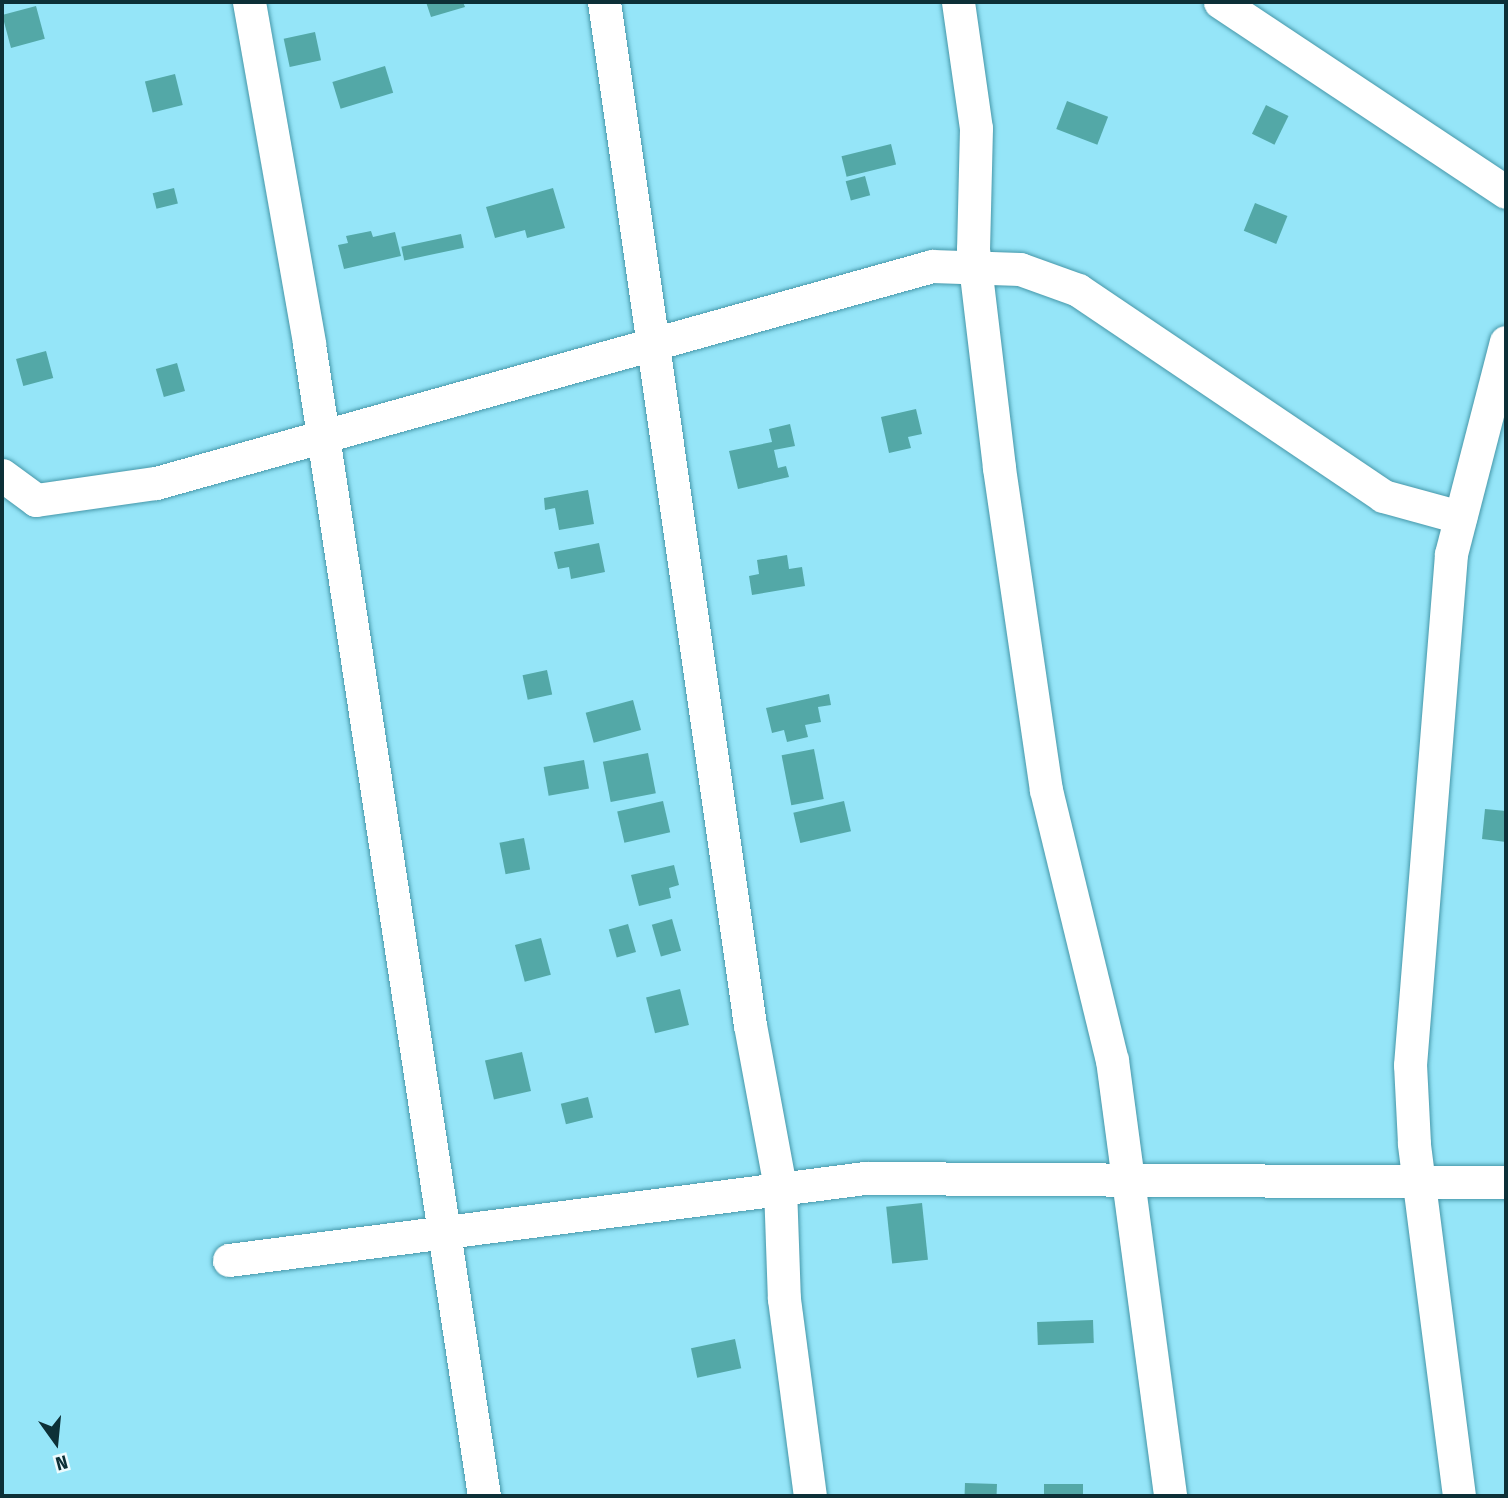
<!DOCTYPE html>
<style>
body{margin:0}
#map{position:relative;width:1508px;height:1498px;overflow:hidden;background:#95e5f8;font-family:"Fira Sans Condensed",sans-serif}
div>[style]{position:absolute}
.building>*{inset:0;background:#53a8a7;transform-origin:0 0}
.roads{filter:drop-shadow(0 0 2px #4697a9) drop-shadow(0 0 2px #4697a9)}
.minor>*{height:33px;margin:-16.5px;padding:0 16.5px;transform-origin:16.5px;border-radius:16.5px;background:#fff}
span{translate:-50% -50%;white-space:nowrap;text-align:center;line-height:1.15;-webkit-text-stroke:6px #ecfbfe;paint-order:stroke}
.frame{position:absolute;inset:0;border:4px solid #0d3037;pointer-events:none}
.north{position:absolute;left:21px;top:1407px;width:70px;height:70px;-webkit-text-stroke:5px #ecfbfe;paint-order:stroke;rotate:165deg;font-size:19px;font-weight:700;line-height:28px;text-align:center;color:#0d3037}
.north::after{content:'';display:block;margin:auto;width:24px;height:32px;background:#0d3037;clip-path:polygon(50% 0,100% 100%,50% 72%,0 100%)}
</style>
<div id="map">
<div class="building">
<div style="clip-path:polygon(426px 2px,463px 2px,465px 7px,431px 17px)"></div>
<div style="left:36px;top:6px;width:34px;height:35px;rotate:75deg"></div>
<div style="left:315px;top:32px;width:29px;height:32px;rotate:78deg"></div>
<div style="left:385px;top:66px;width:28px;height:55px;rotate:73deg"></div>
<div style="left:175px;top:74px;width:32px;height:31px;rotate:76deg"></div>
<div style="left:1067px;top:101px;width:44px;height:30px;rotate:21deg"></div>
<div style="left:1266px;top:105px;width:25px;height:32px;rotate:26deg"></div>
<div style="left:891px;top:144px;width:21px;height:51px;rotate:76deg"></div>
<div style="left:865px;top:176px;width:20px;height:20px;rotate:75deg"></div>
<div style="left:174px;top:188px;width:16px;height:22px;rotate:76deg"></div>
<div style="clip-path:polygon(553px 188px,565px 228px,527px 238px,525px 230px,495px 238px,486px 207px)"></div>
<div style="left:1255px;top:203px;width:35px;height:30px;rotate:22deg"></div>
<div style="clip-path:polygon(371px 231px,373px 237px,395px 232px,401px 256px,344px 269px,338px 245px,348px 243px,346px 236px)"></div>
<div style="left:461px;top:234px;width:14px;height:61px;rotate:78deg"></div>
<div style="left:46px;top:351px;width:28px;height:31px;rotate:75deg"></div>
<div style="left:177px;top:363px;width:29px;height:22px;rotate:74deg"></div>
<div style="clip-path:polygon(916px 409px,922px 434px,908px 437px,911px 448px,889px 453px,881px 417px)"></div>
<div style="clip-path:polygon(790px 424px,795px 446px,774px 450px,778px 468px,786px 466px,789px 477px,738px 489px,729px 451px,772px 442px,769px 429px)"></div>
<div style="clip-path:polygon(588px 490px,594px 524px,559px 530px,555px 508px,545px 510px,544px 498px)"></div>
<div style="clip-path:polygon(599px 543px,605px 572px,571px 579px,569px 567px,558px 569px,554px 552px)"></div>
<div style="clip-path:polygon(787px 555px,789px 569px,802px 567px,805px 586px,752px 595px,749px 576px,759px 574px,757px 560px)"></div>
<div style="left:547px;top:670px;width:25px;height:25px;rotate:78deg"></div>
<div style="clip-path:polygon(829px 694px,831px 705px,818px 707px,821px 722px,805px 725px,808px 737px,787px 742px,784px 730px,772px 733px,766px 708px)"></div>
<div style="left:633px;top:700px;width:31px;height:49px;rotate:75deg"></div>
<div style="left:814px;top:749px;width:51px;height:33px;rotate:79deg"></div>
<div style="left:648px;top:753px;width:41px;height:46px;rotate:79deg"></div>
<div style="left:584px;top:760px;width:29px;height:41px;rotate:80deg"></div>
<div style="left:663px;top:801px;width:32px;height:47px;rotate:77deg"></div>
<div style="left:844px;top:801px;width:31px;height:52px;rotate:77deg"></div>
<div style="clip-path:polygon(1485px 809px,1506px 811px,1506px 842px,1482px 839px)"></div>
<div style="left:524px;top:838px;width:32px;height:25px;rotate:79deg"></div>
<div style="clip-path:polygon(674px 865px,679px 885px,669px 888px,671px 898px,639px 906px,631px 875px)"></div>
<div style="left:672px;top:919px;width:33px;height:21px;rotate:74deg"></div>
<div style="left:628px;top:924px;width:29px;height:20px;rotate:74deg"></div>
<div style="left:541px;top:938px;width:38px;height:27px;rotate:75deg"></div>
<div style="left:680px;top:989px;width:37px;height:35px;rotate:76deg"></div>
<div style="left:522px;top:1052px;width:40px;height:38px;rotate:77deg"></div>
<div style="left:588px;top:1097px;width:21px;height:28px;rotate:76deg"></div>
<div style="left:922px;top:1203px;width:57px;height:36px;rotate:84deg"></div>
<div style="left:1093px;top:1320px;width:23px;height:56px;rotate:88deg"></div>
<div style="left:735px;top:1339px;width:30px;height:45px;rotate:78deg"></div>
<div style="left:965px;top:1483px;width:32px;height:13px;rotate:2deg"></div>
<div style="left:1044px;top:1484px;width:39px;height:12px"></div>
</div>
<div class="roads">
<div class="minor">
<div style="left:249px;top:2px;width:347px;rotate:80deg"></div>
<div style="left:309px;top:344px;width:1165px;rotate:81.36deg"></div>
<div style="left:604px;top:2px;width:1033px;rotate:81.88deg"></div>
<div style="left:750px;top:1025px;width:165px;rotate:79.5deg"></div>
<div style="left:780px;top:1187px;width:112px;rotate:88deg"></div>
<div style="left:784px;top:1299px;width:199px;rotate:82.5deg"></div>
<div style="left:958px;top:2px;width:127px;rotate:81.9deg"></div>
<div style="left:976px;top:128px;width:121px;rotate:91.4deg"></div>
<div style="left:973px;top:249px;width:221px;rotate:83.2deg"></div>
<div style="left:999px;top:468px;width:325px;rotate:81.7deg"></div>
<div style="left:1046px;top:790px;width:278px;rotate:76.3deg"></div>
<div style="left:1112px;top:1060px;width:440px;rotate:82.4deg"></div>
<div style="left:1220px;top:2px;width:343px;rotate:33.6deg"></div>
<div style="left:2px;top:475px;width:42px;rotate:36.3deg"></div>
<div style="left:36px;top:500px;width:121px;rotate:-8.1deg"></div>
<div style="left:156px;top:483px;width:806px;rotate:-15.62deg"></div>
<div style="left:932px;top:266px;width:88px;rotate:2deg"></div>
<div style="left:1020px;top:269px;width:62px;rotate:19.9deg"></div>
<div style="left:1078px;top:290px;width:368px;rotate:34deg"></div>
<div style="left:1383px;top:496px;width:80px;rotate:15.3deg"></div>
<div style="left:229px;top:1260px;width:641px;rotate:-7.35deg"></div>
<div style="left:865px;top:1178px;width:641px;rotate:0.36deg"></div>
<div style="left:1459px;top:1496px;width:356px;rotate:-97.3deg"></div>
<div style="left:1414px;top:1143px;width:78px;rotate:-92.9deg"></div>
<div style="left:1410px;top:1065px;width:513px;rotate:-85.41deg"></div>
<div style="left:1451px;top:554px;width:219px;rotate:-75.5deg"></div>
</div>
</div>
<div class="frame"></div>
<div class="north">N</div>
</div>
